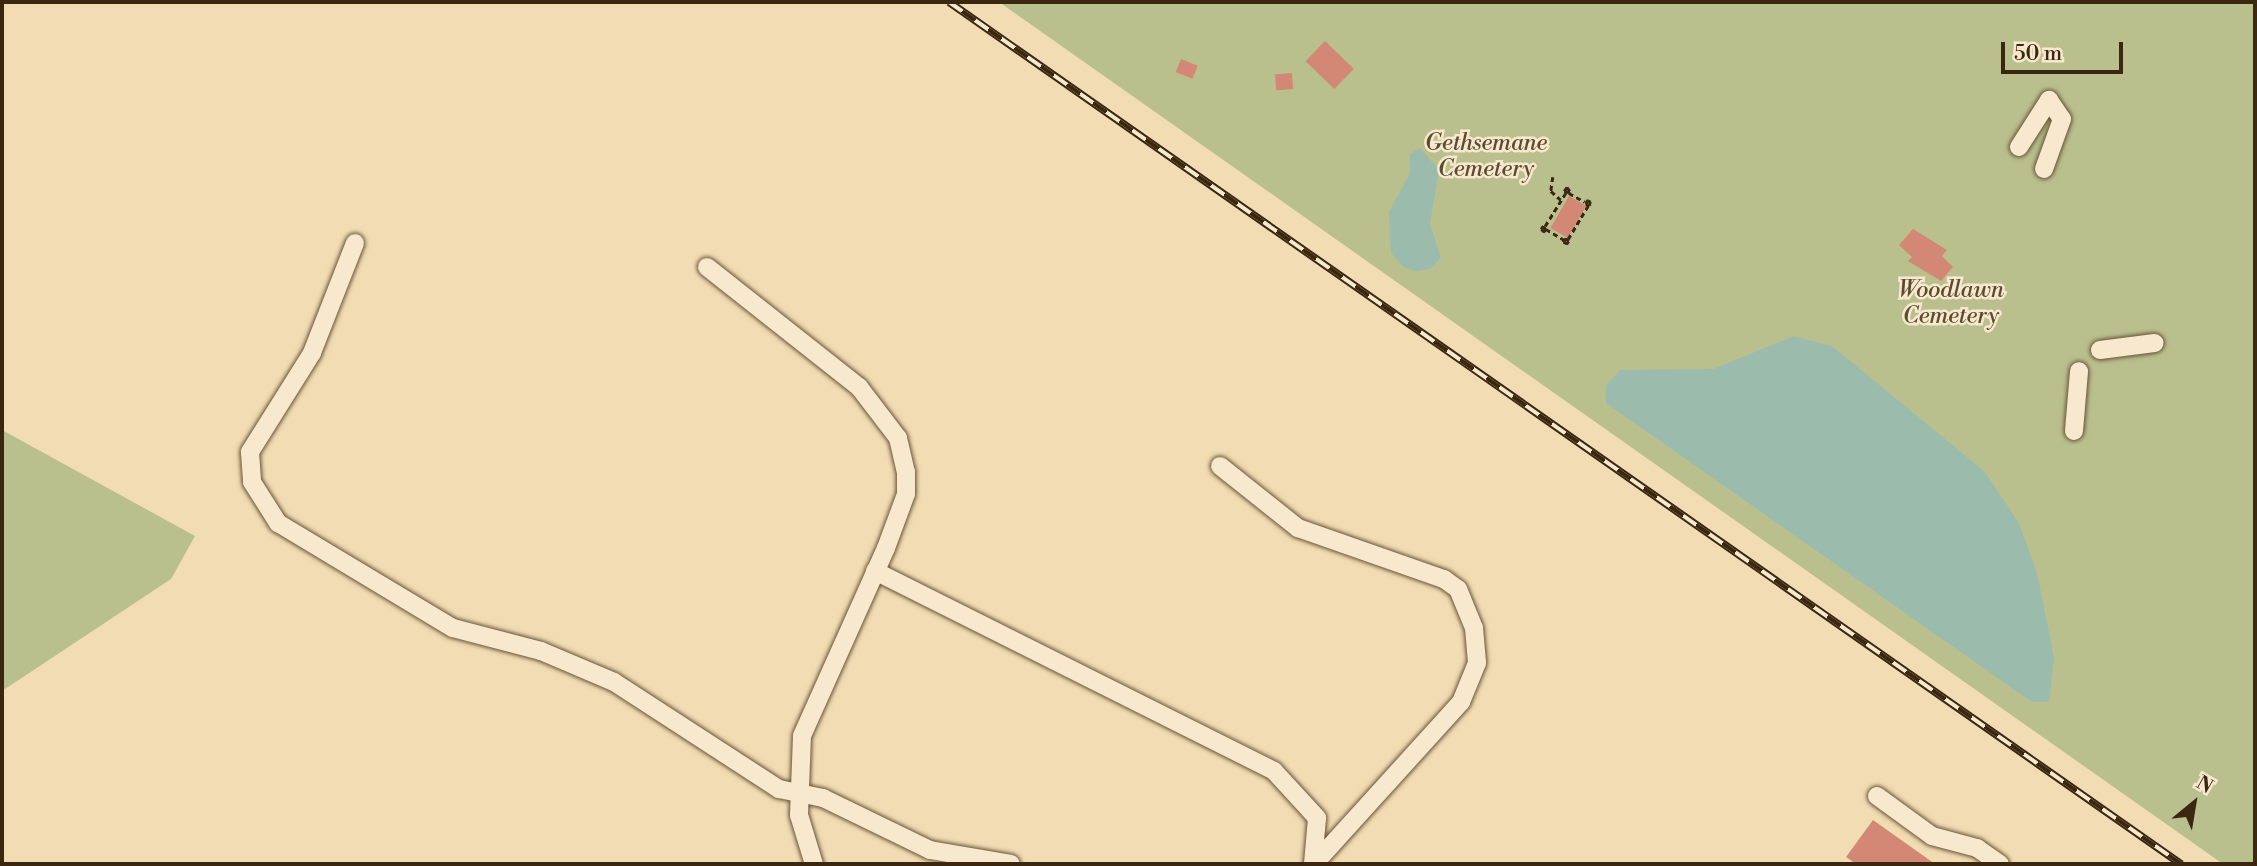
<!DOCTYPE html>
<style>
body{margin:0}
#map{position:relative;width:2257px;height:866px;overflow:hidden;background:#f2dcb3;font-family:"Libre Bodoni",serif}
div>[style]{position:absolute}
.green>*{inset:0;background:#b9c08e}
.water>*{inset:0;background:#9bbcad}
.building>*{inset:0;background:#d28875;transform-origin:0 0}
.path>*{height:2.5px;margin-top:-1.25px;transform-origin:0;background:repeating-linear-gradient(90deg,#3b270f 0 5px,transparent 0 8.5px)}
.roads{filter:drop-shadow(0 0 2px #695438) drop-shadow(0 0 2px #695438)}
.minor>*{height:18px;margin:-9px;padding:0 9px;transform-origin:9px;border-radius:9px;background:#f7e8ce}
.rail>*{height:8px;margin-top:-4px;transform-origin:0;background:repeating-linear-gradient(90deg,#f7e8ce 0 16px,#3b270f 0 32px);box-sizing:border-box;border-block:2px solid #3b270f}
span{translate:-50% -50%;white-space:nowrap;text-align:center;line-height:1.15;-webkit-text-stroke:5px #f7e8ce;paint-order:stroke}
.park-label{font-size:23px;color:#5a4d2f;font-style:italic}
.frame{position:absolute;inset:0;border:4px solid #3b270f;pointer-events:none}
.north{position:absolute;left:2159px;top:768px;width:70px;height:70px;-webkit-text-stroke:5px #f7e8ce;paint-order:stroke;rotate:30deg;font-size:19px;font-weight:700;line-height:28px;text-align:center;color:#3b270f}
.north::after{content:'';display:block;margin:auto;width:24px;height:32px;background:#3b270f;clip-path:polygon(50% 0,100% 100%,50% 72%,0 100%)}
.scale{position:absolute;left:2001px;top:42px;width:122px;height:32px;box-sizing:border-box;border:4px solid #3b270f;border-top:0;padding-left:9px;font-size:21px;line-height:24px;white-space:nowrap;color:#3b270f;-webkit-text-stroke:5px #f7e8ce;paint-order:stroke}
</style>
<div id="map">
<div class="green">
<div style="clip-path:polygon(999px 2px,2255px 2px,2255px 864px,2223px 864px)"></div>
<div style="clip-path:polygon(2px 430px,195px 536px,171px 579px,2px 691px)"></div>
</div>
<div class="water">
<div style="clip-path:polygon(1420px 148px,1439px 170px,1430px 224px,1441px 257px,1431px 269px,1417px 271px,1405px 268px,1391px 253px,1389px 212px,1410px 173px,1410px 154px)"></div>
<div style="clip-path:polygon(1794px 336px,1832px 346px,1984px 471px,2019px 523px,2037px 573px,2054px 657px,2049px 702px,2032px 702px,1606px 403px,1606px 386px,1620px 370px,1713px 369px)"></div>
</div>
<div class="building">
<div style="left:1325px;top:41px;width:40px;height:28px;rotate:44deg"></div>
<div style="left:1181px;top:59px;width:18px;height:14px;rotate:22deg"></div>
<div style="left:1292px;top:73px;width:16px;height:17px;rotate:86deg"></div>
<div style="left:1569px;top:196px;width:20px;height:37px;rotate:30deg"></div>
<div style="clip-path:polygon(1913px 229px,1947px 250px,1942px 256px,1953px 267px,1941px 281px,1908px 261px,1912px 257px,1899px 245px)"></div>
<div style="clip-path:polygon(1873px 820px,1935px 864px,1856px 864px,1846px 857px)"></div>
</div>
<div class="path">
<div style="left:1553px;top:177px;width:14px;rotate:98deg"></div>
<div style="left:1551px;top:191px;width:13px;rotate:42deg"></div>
<div style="left:1567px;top:187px;width:5px;rotate:53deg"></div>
<div style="left:1570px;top:191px;width:3px;rotate:135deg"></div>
<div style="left:1568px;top:193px;width:4px;rotate:-153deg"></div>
<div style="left:1564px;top:191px;width:5px;rotate:-53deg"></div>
<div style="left:1569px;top:193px;width:18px;rotate:29deg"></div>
<div style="left:1589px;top:200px;width:4px;rotate:63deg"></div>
<div style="left:1591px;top:204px;width:4px;rotate:153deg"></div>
<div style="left:1587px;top:206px;width:5px;rotate:-101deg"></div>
<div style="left:1586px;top:201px;width:3px;rotate:-18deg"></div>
<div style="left:1543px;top:226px;width:4px;rotate:45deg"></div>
<div style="left:1546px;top:229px;width:4px;rotate:124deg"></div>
<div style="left:1544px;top:232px;width:4px;rotate:-135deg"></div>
<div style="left:1541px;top:229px;width:4px;rotate:-56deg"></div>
<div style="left:1545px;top:226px;width:39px;rotate:-58deg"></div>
<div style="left:1546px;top:229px;width:21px;rotate:31deg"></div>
<div style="left:1566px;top:238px;width:4px;rotate:45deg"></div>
<div style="left:1569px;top:241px;width:4px;rotate:124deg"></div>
<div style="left:1567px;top:244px;width:4px;rotate:-153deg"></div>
<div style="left:1563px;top:242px;width:5px;rotate:-53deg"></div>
<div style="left:1568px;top:239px;width:39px;rotate:-59deg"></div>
</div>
<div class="roads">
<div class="minor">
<div style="left:2019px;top:147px;width:56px;rotate:-57.4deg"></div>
<div style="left:2049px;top:100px;width:23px;rotate:56deg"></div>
<div style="left:2062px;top:119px;width:53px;rotate:109.8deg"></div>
<div style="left:355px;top:243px;width:118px;rotate:111.4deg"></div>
<div style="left:312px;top:353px;width:117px;rotate:122.1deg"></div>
<div style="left:250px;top:452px;width:30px;rotate:86deg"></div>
<div style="left:252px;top:482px;width:49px;rotate:57.6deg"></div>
<div style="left:278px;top:523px;width:204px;rotate:31deg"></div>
<div style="left:453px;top:628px;width:91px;rotate:14.6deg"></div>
<div style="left:541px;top:651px;width:79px;rotate:23deg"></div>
<div style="left:614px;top:682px;width:197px;rotate:33deg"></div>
<div style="left:779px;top:789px;width:45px;rotate:11.6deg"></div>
<div style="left:823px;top:798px;width:119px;rotate:25.9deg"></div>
<div style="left:930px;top:850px;width:82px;rotate:9.8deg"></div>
<div style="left:707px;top:267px;width:194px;rotate:38.3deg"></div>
<div style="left:859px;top:387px;width:64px;rotate:52.6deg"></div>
<div style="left:898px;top:438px;width:35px;rotate:77deg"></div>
<div style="left:906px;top:472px;width:22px;rotate:90deg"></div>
<div style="left:906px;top:494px;width:58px;rotate:110.3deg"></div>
<div style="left:886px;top:548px;width:206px;rotate:114.1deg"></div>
<div style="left:802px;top:736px;width:79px;rotate:92.2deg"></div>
<div style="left:799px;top:815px;width:51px;rotate:73deg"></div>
<div style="left:2100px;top:350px;width:55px;rotate:-7.3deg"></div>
<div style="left:2074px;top:431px;width:60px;rotate:-85.2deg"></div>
<div style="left:1220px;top:466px;width:100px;rotate:38.5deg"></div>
<div style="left:1298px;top:528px;width:155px;rotate:19.3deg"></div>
<div style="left:1444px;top:579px;width:17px;rotate:36deg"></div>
<div style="left:1458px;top:589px;width:42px;rotate:67.7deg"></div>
<div style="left:1474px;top:628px;width:35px;rotate:85deg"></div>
<div style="left:1477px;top:663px;width:42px;rotate:112.3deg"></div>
<div style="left:1461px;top:702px;width:219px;rotate:132.2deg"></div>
<div style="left:875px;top:571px;width:446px;rotate:26.6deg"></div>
<div style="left:1274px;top:771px;width:64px;rotate:47.5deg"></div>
<div style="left:1317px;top:818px;width:46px;rotate:95deg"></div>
<div style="left:1877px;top:796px;width:68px;rotate:36deg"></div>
<div style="left:1932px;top:836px;width:47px;rotate:14.9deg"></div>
<div style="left:1977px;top:848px;width:28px;rotate:35deg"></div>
</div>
</div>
<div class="rail">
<div style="left:949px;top:2px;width:1504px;rotate:34.98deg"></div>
</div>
<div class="park-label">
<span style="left:1486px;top:156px">Gethsemane<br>Cemetery</span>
<span style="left:1951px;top:303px">Woodlawn<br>Cemetery</span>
</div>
<div class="frame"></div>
<div class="north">N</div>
<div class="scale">50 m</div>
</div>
